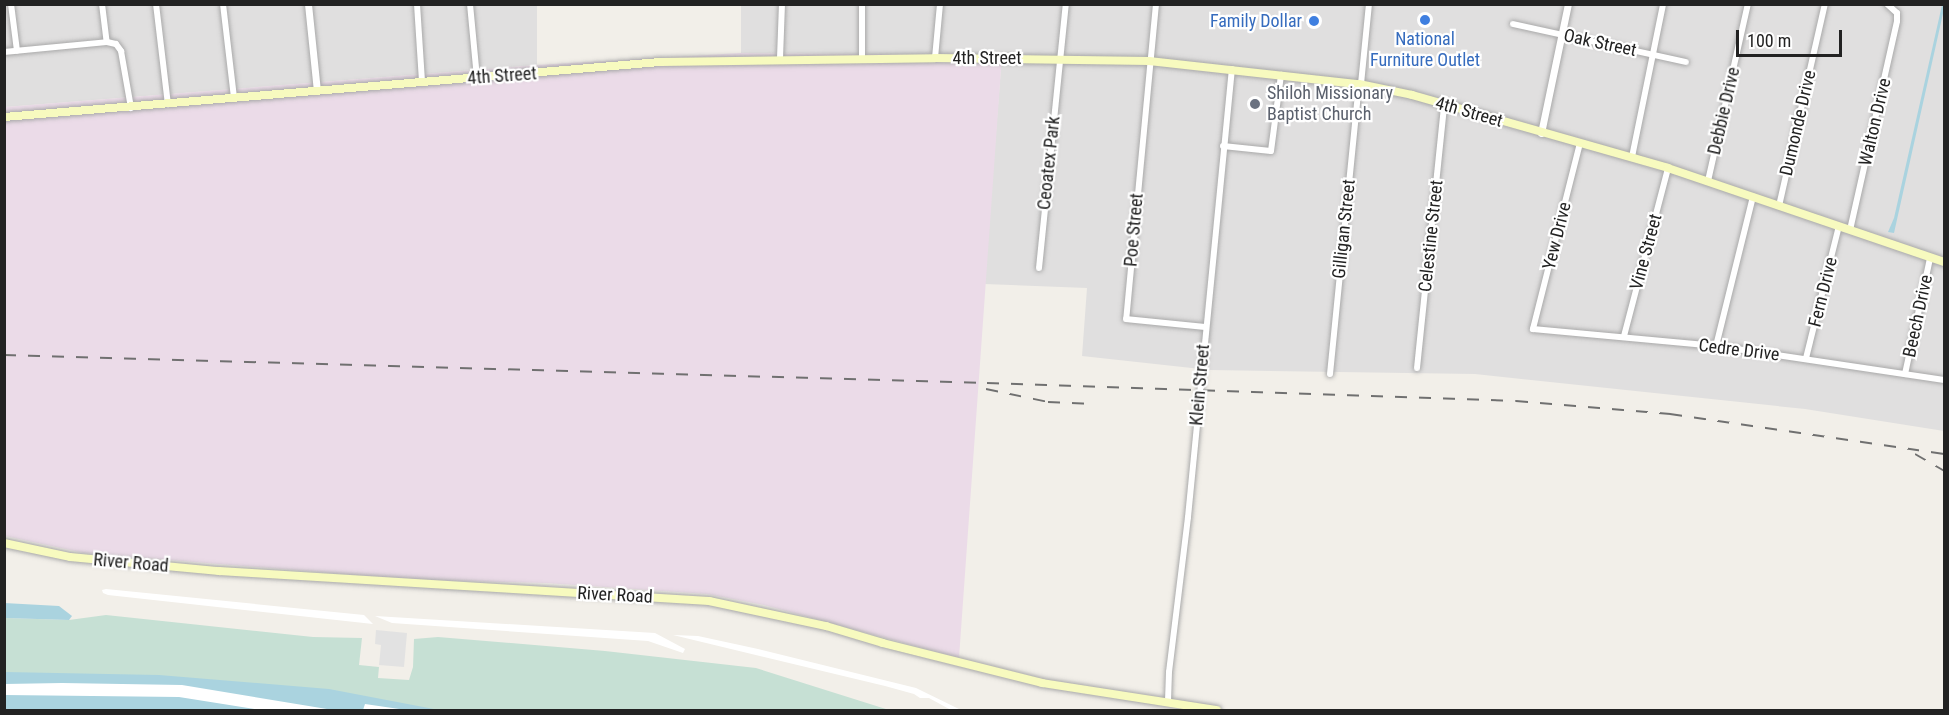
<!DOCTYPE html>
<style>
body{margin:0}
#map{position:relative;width:1949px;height:715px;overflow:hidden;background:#f2efe9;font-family:"Roboto Condensed",sans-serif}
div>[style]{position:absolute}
.residential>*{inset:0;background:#e0dfdf}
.industrial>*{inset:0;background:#ebdbe8}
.wetland>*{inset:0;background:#c6e0d4}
.parking>*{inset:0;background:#e2e2e2}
.water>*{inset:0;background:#aad3df}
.pier>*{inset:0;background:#fff}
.roads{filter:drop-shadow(0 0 2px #a9a9a9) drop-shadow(0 0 2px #a9a9a9)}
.minor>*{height:6px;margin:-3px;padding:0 3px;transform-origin:3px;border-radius:3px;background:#fff}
.tertiary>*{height:7px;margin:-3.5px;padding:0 3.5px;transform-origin:3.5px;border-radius:3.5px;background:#fff}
.secondary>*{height:8px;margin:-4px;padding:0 4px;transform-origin:4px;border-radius:4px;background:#f7fabf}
.rail>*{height:2px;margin-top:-1px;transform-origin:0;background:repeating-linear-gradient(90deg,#707070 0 12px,transparent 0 24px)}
.dots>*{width:16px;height:16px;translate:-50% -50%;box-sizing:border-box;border:3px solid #fff;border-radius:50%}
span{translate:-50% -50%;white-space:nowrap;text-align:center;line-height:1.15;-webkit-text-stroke:4.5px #fff;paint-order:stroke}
.shop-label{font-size:18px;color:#366cbe}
.right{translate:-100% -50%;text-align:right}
.street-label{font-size:18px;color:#222}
.worship-label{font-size:18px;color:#5b616d}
.left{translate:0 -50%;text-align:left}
.frame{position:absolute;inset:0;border:6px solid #222;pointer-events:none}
.scale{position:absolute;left:1736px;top:30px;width:106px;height:27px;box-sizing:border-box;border:3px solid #222;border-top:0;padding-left:8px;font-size:18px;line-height:21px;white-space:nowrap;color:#222;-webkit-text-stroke:4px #fff;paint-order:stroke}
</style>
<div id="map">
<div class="residential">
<div style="clip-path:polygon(741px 4px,1944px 5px,1944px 431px,1805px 409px,1475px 374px,1210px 370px,1082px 356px,1087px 288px,984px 284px,1002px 55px,741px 53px)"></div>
<div style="clip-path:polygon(5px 5px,537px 5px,537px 65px,5px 107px)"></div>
</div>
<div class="industrial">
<div style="clip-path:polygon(741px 53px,1002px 55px,959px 658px,764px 605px,707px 594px,546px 583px,418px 580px,84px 553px,5px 536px,5px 107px,537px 65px)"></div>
</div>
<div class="wetland">
<div style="clip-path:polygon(106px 615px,313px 637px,362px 638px,359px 665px,379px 667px,378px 678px,409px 680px,413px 667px,414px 639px,438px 637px,605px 651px,756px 668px,889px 710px,420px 710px,5px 678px,5px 618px,69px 620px)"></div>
</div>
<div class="parking">
<div style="clip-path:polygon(376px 630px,407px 633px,404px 667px,379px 665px,381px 645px,375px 644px)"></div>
</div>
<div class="water">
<div style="clip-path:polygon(1942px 5px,1944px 5px,1944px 9px,1894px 233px,1888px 232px,1894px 218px)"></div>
<div style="clip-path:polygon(4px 603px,59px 606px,72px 616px,69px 620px,5px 618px)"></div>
<div style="clip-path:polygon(5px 672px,159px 675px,329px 689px,439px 710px,5px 710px)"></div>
</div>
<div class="pier">
<div style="clip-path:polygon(106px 589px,364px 615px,373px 624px,108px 595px,103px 593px,102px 590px)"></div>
<div style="clip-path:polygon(375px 616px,655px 633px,685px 649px,683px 653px,648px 641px,392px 623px)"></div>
<div style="clip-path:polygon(673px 635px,698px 636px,758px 649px,916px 688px,961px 710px,951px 710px,929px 698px,920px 698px,914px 694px,885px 686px)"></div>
<div style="clip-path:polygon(62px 683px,182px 685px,333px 710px,261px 710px,179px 697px,5px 695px,5px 684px)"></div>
<div style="clip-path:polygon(365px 704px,406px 710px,363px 710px)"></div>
</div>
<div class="roads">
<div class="minor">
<div style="left:11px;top:4px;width:47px;rotate:82.7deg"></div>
<div style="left:102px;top:4px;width:38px;rotate:83deg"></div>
<div style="left:156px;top:4px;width:101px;rotate:83.2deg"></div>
<div style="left:223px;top:4px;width:95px;rotate:83.3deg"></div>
<div style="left:417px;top:4px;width:78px;rotate:86.3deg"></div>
<div style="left:470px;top:4px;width:74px;rotate:84.6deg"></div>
<div style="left:862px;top:4px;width:54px;rotate:90deg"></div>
<div style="left:1156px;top:4px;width:316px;rotate:95.4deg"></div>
<div style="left:1126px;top:319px;width:79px;rotate:5.8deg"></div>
<div style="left:1513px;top:24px;width:177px;rotate:12.4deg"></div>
<div style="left:4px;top:52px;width:103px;rotate:-5.5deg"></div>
<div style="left:107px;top:42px;width:9px;rotate:13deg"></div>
<div style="left:116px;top:44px;width:9px;rotate:54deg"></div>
<div style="left:121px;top:51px;width:58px;rotate:80deg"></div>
<div style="left:780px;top:58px;width:54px;rotate:-87.9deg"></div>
<div style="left:935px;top:58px;width:54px;rotate:-84.7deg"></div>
<div style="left:1361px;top:84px;width:80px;rotate:-84.3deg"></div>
<div style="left:1580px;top:143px;width:192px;rotate:104.2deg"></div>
<div style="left:1533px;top:329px;width:184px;rotate:5.3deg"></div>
<div style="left:1716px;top:346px;width:231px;rotate:8.5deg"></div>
<div style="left:1223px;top:146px;width:48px;rotate:5.9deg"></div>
<div style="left:1271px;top:151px;width:77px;rotate:-82.5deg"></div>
<div style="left:1632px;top:157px;width:156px;rotate:-78.5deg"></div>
<div style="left:1708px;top:181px;width:181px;rotate:-77.3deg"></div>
<div style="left:1779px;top:206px;width:207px;rotate:-77.2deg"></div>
<div style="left:1850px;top:230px;width:214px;rotate:-77.3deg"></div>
<div style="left:1897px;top:21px;width:8px;rotate:-90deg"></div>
<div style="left:1897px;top:13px;width:13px;rotate:-138deg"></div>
<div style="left:1039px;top:268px;width:265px;rotate:-84.2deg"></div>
<div style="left:1624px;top:336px;width:174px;rotate:-75.3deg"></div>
<div style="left:1716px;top:346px;width:154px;rotate:-76.1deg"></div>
<div style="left:1806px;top:358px;width:136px;rotate:-76deg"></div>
<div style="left:1417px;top:368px;width:264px;rotate:-84.1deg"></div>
<div style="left:1330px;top:374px;width:291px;rotate:-84.3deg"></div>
<div style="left:1905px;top:374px;width:119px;rotate:-77.8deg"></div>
<div style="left:1168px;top:701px;width:29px;rotate:-88deg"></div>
<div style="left:1169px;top:672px;width:156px;rotate:-83deg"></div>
<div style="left:1188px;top:517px;width:450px;rotate:-84.4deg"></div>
</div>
<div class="tertiary">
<div style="left:308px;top:4px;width:87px;rotate:84.1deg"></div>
<div style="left:1541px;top:133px;width:132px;rotate:-78.2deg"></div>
</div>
<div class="secondary">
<div style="left:4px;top:117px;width:659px;rotate:-4.79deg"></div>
<div style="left:661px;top:62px;width:274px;rotate:-0.8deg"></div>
<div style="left:935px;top:58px;width:214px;rotate:0.8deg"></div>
<div style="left:1149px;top:61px;width:211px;rotate:6.3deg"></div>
<div style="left:1359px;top:84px;width:54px;rotate:11.7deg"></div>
<div style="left:1412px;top:95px;width:266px;rotate:15.9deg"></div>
<div style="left:1668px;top:168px;width:292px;rotate:18.8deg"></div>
<div style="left:4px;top:543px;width:67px;rotate:12deg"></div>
<div style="left:70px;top:557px;width:150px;rotate:5.4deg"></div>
<div style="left:219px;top:571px;width:491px;rotate:3.5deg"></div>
<div style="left:709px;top:601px;width:120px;rotate:12.1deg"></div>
<div style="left:826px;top:626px;width:59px;rotate:16.6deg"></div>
<div style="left:883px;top:643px;width:164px;rotate:14.1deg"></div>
<div style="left:1042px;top:683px;width:177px;rotate:8.8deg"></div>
</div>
</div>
<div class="rail">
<div style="left:4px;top:355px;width:983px;rotate:1.63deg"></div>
<div style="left:987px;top:383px;width:529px;rotate:1.95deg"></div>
<div style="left:1516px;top:401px;width:155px;rotate:4.8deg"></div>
<div style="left:1670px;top:414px;width:277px;rotate:8.3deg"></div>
<div style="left:986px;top:389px;width:63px;rotate:11.8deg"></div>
<div style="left:1048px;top:402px;width:46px;rotate:2.5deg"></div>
<div style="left:1915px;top:454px;width:34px;rotate:30deg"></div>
</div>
<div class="dots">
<div style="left:1425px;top:20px;background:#3f7fe0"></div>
<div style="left:1314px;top:21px;background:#3f7fe0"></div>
<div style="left:1255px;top:104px;background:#6b7280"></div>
</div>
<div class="shop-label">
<span class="right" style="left:1302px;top:21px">Family Dollar</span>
<span style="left:1425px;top:50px">National<br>Furniture Outlet</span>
</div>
<div class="street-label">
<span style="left:1600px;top:43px;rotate:12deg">Oak Street</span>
<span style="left:987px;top:58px">4th Street</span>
<span style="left:502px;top:76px;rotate:-4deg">4th Street</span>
<span style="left:1724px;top:111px;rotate:-77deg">Debbie Drive</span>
<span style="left:1469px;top:112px;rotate:16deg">4th Street</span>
<span style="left:1875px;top:122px;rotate:-77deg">Walton Drive</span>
<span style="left:1798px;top:123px;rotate:-77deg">Dumonde Drive</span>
<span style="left:1049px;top:163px;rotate:-84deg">Ceoatex Park</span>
<span style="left:1344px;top:229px;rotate:-84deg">Gilligan Street</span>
<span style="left:1134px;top:230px;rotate:-85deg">Poe Street</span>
<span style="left:1431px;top:236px;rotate:-84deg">Celestine Street</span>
<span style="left:1557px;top:236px;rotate:-76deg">Yew Drive</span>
<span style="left:1646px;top:252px;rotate:-75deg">Vine Street</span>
<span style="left:1823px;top:292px;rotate:-76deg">Fern Drive</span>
<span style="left:1918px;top:316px;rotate:-78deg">Beech Drive</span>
<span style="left:1739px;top:350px;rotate:7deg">Cedre Drive</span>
<span style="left:1200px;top:385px;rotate:-85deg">Klein Street</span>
<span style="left:131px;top:563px;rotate:5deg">River Road</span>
<span style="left:615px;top:595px;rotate:3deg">River Road</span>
</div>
<div class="worship-label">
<span class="left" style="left:1267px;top:104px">Shiloh Missionary<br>Baptist Church</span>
</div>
<div class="frame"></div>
<div class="scale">100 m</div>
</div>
